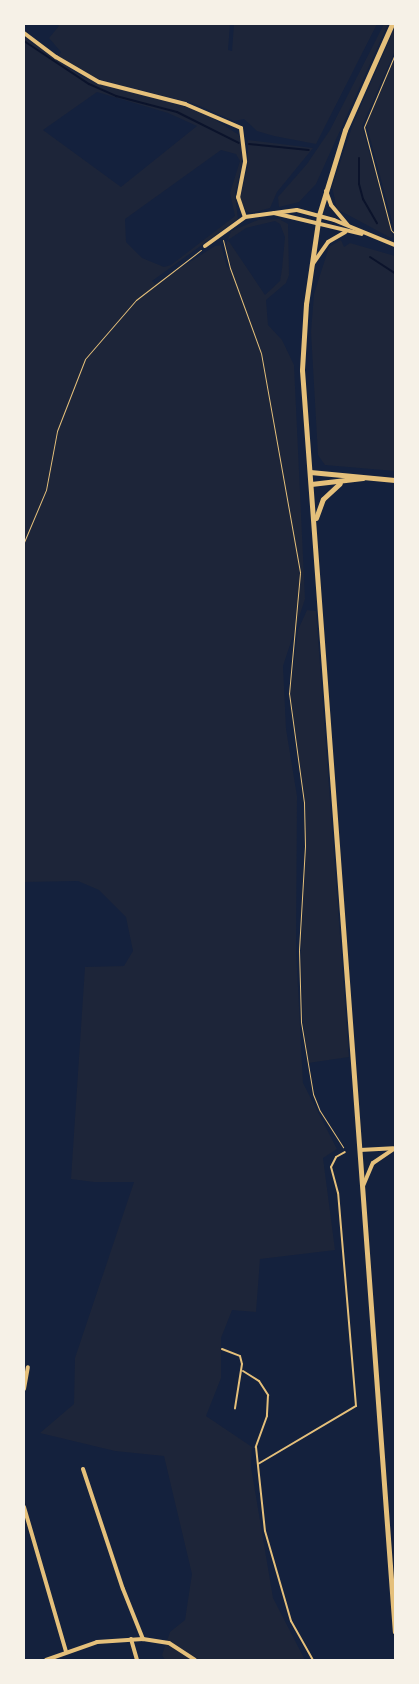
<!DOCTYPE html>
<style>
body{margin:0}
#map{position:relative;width:419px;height:1684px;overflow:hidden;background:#14213d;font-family:Ubuntu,sans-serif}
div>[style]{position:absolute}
.green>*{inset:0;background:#1d2539}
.stream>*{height:2px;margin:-1px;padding:0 1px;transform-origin:1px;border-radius:1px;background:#0b132b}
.path>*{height:1px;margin:-0.5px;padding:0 0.5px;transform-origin:0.5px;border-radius:0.5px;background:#e5c07b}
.service>*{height:2px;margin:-1px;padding:0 1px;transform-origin:1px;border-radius:1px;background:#e5c07b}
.minor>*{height:4px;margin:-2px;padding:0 2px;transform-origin:2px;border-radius:2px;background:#e5c07b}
.secondary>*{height:5px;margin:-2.5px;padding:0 2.5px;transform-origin:2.5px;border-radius:2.5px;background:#e5c07b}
span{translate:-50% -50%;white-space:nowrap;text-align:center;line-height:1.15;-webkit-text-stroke:5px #f6f1e7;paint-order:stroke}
.frame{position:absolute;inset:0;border:25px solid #f6f1e7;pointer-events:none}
</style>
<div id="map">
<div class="green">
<div style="clip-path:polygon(57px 24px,230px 24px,228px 50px,232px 51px,234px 24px,377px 24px,316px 144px,274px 136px,257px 131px,244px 119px,234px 121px,195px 104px,100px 80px,58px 57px,61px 52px,49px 38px,59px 26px)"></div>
<div style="clip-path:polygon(384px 24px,388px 24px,316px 184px,299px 202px,279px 207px,278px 197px,307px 164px,330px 130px)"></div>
<div style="clip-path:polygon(395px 27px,395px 51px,362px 126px,393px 237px,391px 238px,337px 209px,332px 187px,353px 124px)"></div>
<div style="clip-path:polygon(evenodd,24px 37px,83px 77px,203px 112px,239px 135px,244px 155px,235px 194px,238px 219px,152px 281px,155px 284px,215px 246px,221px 245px,227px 267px,232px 270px,226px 245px,231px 231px,258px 220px,279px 219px,288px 224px,289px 275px,286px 283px,266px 300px,268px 325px,282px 340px,294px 365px,305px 599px,283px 666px,286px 729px,297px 796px,296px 950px,303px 1083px,337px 1149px,323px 1158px,335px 1250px,260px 1259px,256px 1312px,232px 1310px,221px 1338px,221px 1378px,206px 1416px,252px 1447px,251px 1467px,273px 1598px,305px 1660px,165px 1660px,162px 1655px,170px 1632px,185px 1620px,192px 1574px,164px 1456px,115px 1451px,40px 1433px,74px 1404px,75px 1358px,134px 1182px,94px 1182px,71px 1179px,85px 967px,124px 966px,133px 951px,126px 917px,99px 890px,78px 881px,24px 882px,24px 37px,97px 92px,168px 113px,197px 126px,121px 187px,43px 130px,97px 92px,24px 37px,221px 150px,236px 154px,240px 161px,230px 193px,235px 216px,171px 265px,164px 267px,142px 258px,126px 242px,125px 219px,221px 150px,24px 37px,275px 221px,280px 224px,285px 237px,282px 269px,280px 281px,265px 295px,228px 240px,246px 228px,275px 221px)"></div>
<div style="clip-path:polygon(395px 58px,395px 232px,366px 123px)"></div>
<div style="clip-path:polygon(248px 140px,313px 148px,277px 192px,270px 208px,251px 213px,246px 211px,240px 199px,248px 164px)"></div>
<div style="clip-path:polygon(341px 240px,344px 247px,350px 243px,395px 256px,395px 471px,325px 465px,318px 455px,311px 332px,314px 294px,329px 247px)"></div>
<div style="clip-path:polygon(307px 610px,316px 611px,349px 1057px,308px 1063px,303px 1022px,301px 951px,306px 811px,290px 693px,298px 630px)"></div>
</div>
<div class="stream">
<div style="left:24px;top:41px;width:78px;rotate:33.5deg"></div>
<div style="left:89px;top:84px;width:30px;rotate:24deg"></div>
<div style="left:116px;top:96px;width:63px;rotate:14.7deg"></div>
<div style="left:177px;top:112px;width:69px;rotate:26.6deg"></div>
<div style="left:249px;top:144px;width:60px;rotate:5.7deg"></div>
<div style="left:359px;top:158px;width:26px;rotate:90deg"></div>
<div style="left:359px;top:184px;width:16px;rotate:75deg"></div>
<div style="left:363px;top:199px;width:28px;rotate:60deg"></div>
<div style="left:370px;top:257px;width:30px;rotate:33deg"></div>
</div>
<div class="path">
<div style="left:395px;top:54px;width:79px;rotate:113deg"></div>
<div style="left:364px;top:127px;width:106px;rotate:75.3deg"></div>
<div style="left:391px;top:230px;width:6px;rotate:45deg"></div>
<div style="left:223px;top:240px;width:29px;rotate:76deg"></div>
<div style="left:230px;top:268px;width:90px;rotate:70deg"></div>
<div style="left:261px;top:353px;width:223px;rotate:79.9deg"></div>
<div style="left:300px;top:573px;width:121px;rotate:95.2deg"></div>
<div style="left:289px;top:693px;width:110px;rotate:82.2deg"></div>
<div style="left:304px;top:802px;width:44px;rotate:88.7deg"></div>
<div style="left:305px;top:846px;width:104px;rotate:93.3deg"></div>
<div style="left:299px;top:950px;width:72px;rotate:88.4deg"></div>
<div style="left:301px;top:1022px;width:73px;rotate:80.5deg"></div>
<div style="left:313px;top:1094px;width:18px;rotate:68deg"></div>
<div style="left:320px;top:1111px;width:43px;rotate:57.4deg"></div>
<div style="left:24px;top:542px;width:56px;rotate:-67.1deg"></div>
<div style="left:46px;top:490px;width:60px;rotate:-79.4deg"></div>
<div style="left:57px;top:431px;width:77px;rotate:-68.7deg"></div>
<div style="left:85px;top:359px;width:78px;rotate:-49.2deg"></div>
<div style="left:136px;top:300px;width:82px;rotate:-37.6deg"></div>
</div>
<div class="service">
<div style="left:222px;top:1349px;width:19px;rotate:21deg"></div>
<div style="left:240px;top:1356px;width:8px;rotate:76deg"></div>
<div style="left:242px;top:1364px;width:45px;rotate:99deg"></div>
<div style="left:243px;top:1371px;width:19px;rotate:32deg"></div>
<div style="left:259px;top:1381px;width:17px;rotate:57deg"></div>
<div style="left:268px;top:1395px;width:21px;rotate:93deg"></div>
<div style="left:267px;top:1416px;width:33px;rotate:110deg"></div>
<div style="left:256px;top:1447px;width:84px;rotate:83.9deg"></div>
<div style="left:265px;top:1531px;width:94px;rotate:73.9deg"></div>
<div style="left:291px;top:1621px;width:45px;rotate:60.6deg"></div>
<div style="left:258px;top:1464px;width:114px;rotate:-30.6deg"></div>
<div style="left:356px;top:1406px;width:214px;rotate:-94.8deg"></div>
<div style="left:338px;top:1193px;width:27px;rotate:-105deg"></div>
<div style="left:331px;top:1167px;width:11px;rotate:-63deg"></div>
<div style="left:336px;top:1157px;width:10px;rotate:-29deg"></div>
</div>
<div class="minor">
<div style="left:24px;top:33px;width:40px;rotate:37deg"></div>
<div style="left:56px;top:57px;width:50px;rotate:30.2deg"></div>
<div style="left:99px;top:82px;width:89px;rotate:14.3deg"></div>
<div style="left:185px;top:104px;width:61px;rotate:23.2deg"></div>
<div style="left:241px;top:128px;width:34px;rotate:83deg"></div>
<div style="left:245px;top:162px;width:36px;rotate:101deg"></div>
<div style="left:238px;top:197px;width:21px;rotate:71deg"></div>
<div style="left:326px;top:191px;width:15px;rotate:70deg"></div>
<div style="left:331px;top:205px;width:26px;rotate:50deg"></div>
<div style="left:274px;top:213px;width:90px;rotate:13.4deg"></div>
<div style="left:205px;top:246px;width:49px;rotate:-35.9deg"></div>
<div style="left:245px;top:217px;width:52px;rotate:-7.7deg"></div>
<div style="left:297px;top:210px;width:38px;rotate:15deg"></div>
<div style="left:334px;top:220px;width:66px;rotate:22.3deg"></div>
<div style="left:312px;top:265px;width:28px;rotate:-55deg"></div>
<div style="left:328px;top:242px;width:20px;rotate:-30deg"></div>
<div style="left:360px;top:1150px;width:33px;rotate:-3deg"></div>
<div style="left:363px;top:1186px;width:25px;rotate:-67deg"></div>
<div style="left:373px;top:1163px;width:27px;rotate:-34deg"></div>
<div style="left:24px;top:1389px;width:22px;rotate:-80deg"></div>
<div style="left:83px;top:1469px;width:126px;rotate:71.6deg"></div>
<div style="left:123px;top:1589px;width:54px;rotate:68.2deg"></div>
<div style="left:24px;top:1507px;width:151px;rotate:73.8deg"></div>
<div style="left:131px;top:1639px;width:22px;rotate:74deg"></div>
<div style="left:46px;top:1660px;width:54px;rotate:-19.4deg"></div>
<div style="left:97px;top:1642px;width:46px;rotate:-3.7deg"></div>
<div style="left:143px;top:1639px;width:26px;rotate:9deg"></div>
<div style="left:169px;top:1643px;width:31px;rotate:33deg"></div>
</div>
<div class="secondary">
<div style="left:392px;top:24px;width:116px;rotate:113.9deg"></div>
<div style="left:345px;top:130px;width:89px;rotate:107deg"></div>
<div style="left:319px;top:215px;width:90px;rotate:98.3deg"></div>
<div style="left:306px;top:304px;width:66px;rotate:93.5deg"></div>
<div style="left:302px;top:370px;width:1265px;rotate:85.79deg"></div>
<div style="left:310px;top:472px;width:85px;rotate:5.4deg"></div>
<div style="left:311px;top:484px;width:52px;rotate:-6.6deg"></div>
<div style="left:316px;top:518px;width:20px;rotate:-70deg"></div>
<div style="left:323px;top:499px;width:23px;rotate:-43deg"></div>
</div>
<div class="frame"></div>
</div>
